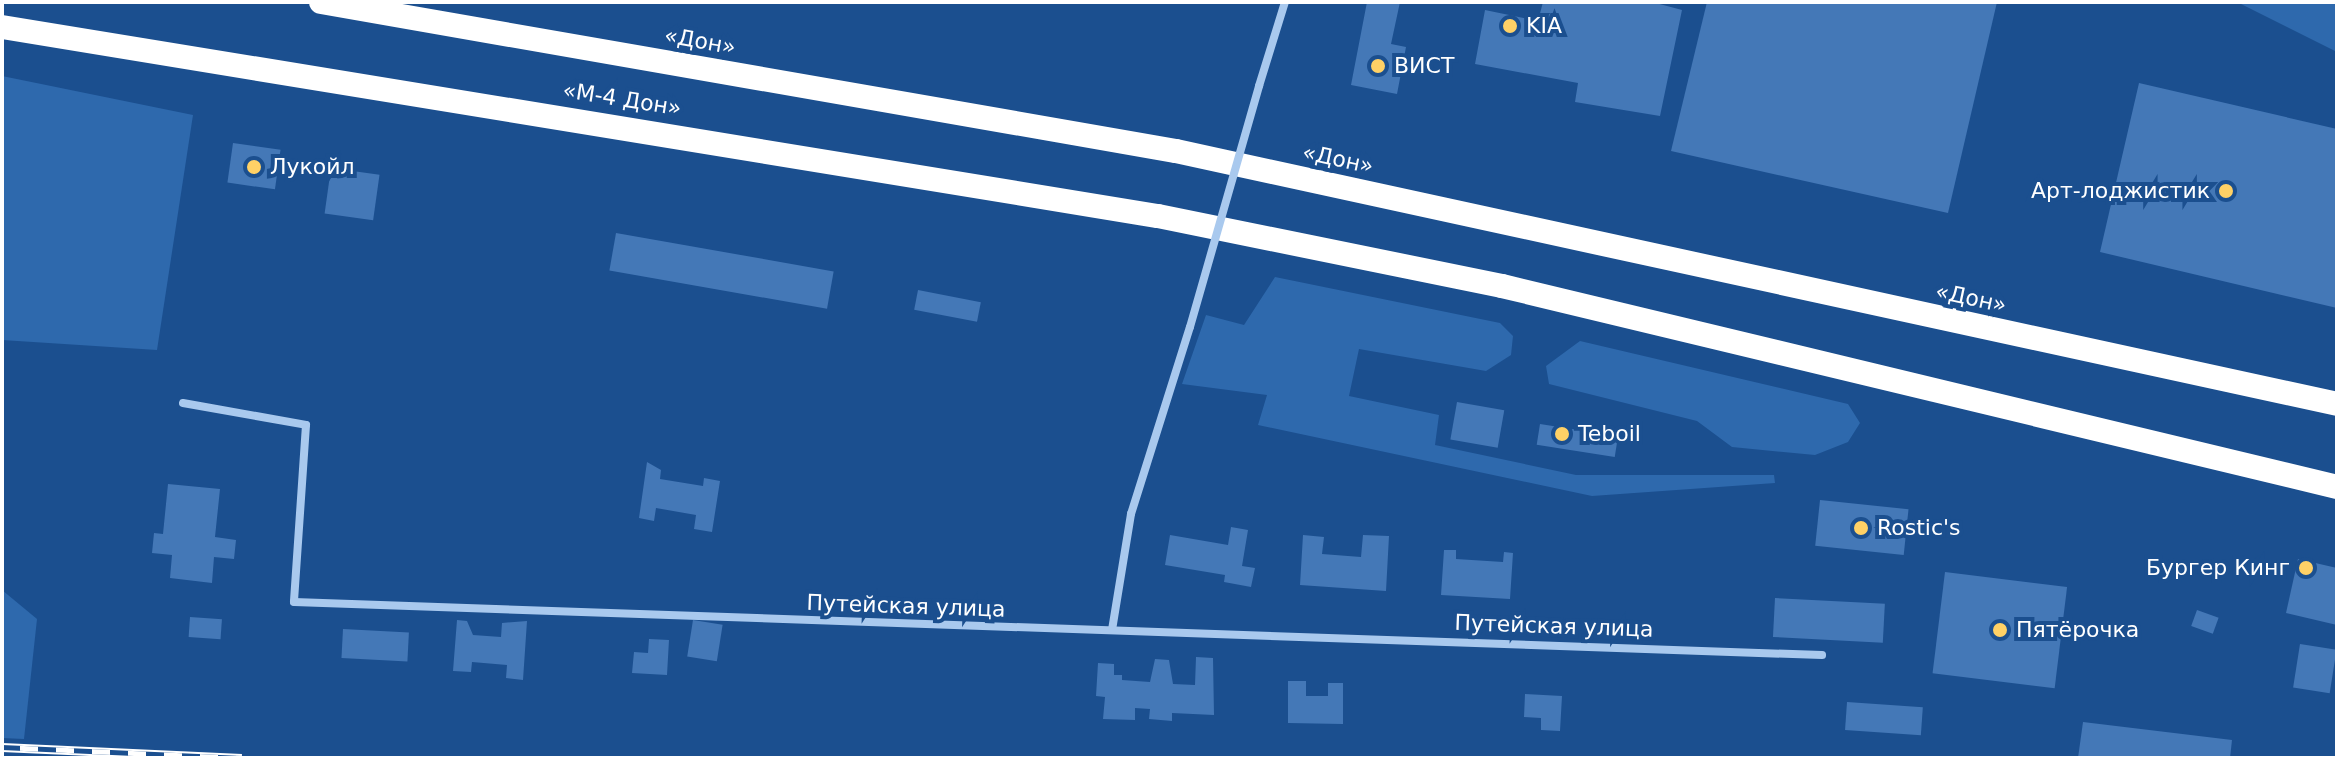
<!DOCTYPE html>
<meta charset="utf-8">
<style>
body{margin:0}
#map{position:relative;width:2339px;height:760px;overflow:hidden;background:#1b4f8f;font-family:"DejaVu Sans",sans-serif}
div>[style]{position:absolute}
.green>*{inset:0;background:#2e69ad}
.building>*{inset:0;background:#4478b7;transform-origin:0 0}
.street>*{height:8px;margin:-4px;padding:0 4px;transform-origin:4px;border-radius:4px;background:#a9c9ee}
.highway>*{height:24px;margin:-12px;padding:0 12px;transform-origin:12px;border-radius:12px;background:#fff}
.rail>*{height:9px;margin-top:-4.5px;transform-origin:0;background:repeating-linear-gradient(90deg,#1b4f8f 0 18px,#fff 0 36px);box-sizing:border-box;border-block:2px solid #fff}
.street-bridge>*{height:8px;margin:-4px;padding:0 4px;transform-origin:4px;border-radius:4px;background:#a9c9ee}
.dots>*{width:22px;height:22px;translate:-50% -50%;box-sizing:border-box;border:4px solid #1b4f8f;border-radius:50%}
span{translate:-50% -50%;white-space:nowrap;text-align:center;line-height:1.15;-webkit-text-stroke:8px #1b4f8f;paint-order:stroke}
.poi-label{font-size:22px;color:#fff}
.left{translate:0 -50%;text-align:left}
.right{translate:-100% -50%;text-align:right}
.street-label{font-size:22px;color:#fff}
.frame{position:absolute;inset:0;border:4px solid #fff;pointer-events:none}
</style>
<div id="map">
<div class="green">
<div style="clip-path:polygon(2237px 2px,2337px 2px,2337px 52px)"></div>
<div style="clip-path:polygon(2px 76px,193px 115px,157px 350px,2px 340px)"></div>
<div style="clip-path:polygon(1275px 277px,1500px 323px,1513px 336px,1511px 355px,1486px 371px,1359px 349px,1349px 396px,1439px 415px,1435px 445px,1576px 475px,1774px 475px,1775px 483px,1592px 496px,1258px 425px,1267px 395px,1182px 384px,1206px 315px,1244px 325px)"></div>
<div style="clip-path:polygon(1580px 341px,1848px 404px,1860px 423px,1848px 442px,1815px 455px,1732px 447px,1697px 421px,1549px 384px,1546px 366px)"></div>
<div style="clip-path:polygon(2px 590px,37px 619px,24px 739px,2px 738px)"></div>
</div>
<div class="building">
<div style="clip-path:polygon(1367px 2px,1400px 2px,1391px 44px,1406px 47px,1397px 94px,1351px 85px)"></div>
<div style="clip-path:polygon(1543px 2px,1652px 2px,1682px 10px,1660px 116px,1575px 102px,1578px 83px,1475px 64px,1485px 10px,1538px 21px)"></div>
<div style="clip-path:polygon(1707px 2px,1997px 2px,1948px 213px,1671px 151px)"></div>
<div style="clip-path:polygon(2139px 83px,2337px 129px,2337px 308px,2100px 252px)"></div>
<div style="left:233px;top:143px;width:48px;height:40px;rotate:8deg"></div>
<div style="left:331px;top:168px;width:49px;height:46px;rotate:8deg"></div>
<div style="left:616px;top:233px;width:221px;height:38px;rotate:10deg"></div>
<div style="left:918px;top:290px;width:64px;height:20px;rotate:11deg"></div>
<div style="left:1457px;top:402px;width:48px;height:38px;rotate:10deg"></div>
<div style="left:1540px;top:424px;width:79px;height:21px;rotate:9deg"></div>
<div style="clip-path:polygon(647px 462px,661px 470px,660px 479px,703px 486px,704px 478px,720px 481px,712px 532px,694px 529px,696px 515px,656px 508px,654px 521px,639px 518px)"></div>
<div style="clip-path:polygon(168px 484px,220px 489px,215px 537px,236px 540px,234px 559px,214px 557px,212px 583px,170px 578px,172px 555px,152px 553px,154px 533px,163px 534px)"></div>
<div style="left:1820px;top:500px;width:89px;height:46px;rotate:6deg"></div>
<div style="clip-path:polygon(1231px 527px,1248px 530px,1242px 566px,1255px 568px,1251px 587px,1224px 582px,1225px 575px,1165px 565px,1170px 535px,1228px 545px)"></div>
<div style="clip-path:polygon(1303px 535px,1324px 537px,1322px 554px,1361px 557px,1363px 535px,1389px 536px,1386px 591px,1300px 585px)"></div>
<div style="clip-path:polygon(1444px 550px,1456px 550px,1456px 559px,1503px 562px,1504px 552px,1513px 553px,1510px 599px,1441px 595px)"></div>
<div style="clip-path:polygon(2298px 559px,2337px 568px,2337px 625px,2286px 613px)"></div>
<div style="left:1945px;top:572px;width:123px;height:102px;rotate:7deg"></div>
<div style="left:1775px;top:598px;width:110px;height:39px;rotate:3deg"></div>
<div style="left:2197px;top:610px;width:23px;height:17px;rotate:20deg"></div>
<div style="left:190px;top:617px;width:32px;height:20px;rotate:4deg"></div>
<div style="clip-path:polygon(457px 620px,467px 621px,473px 635px,501px 637px,502px 623px,527px 621px,523px 680px,506px 678px,507px 665px,472px 662px,471px 672px,453px 671px)"></div>
<div style="left:693px;top:620px;width:30px;height:37px;rotate:9deg"></div>
<div style="left:343px;top:629px;width:66px;height:29px;rotate:3deg"></div>
<div style="clip-path:polygon(649px 639px,669px 640px,667px 675px,632px 673px,634px 652px,648px 653px)"></div>
<div style="left:2300px;top:644px;width:37px;height:44px;rotate:9deg"></div>
<div style="clip-path:polygon(1196px 657px,1213px 658px,1214px 715px,1172px 713px,1172px 721px,1149px 719px,1150px 709px,1135px 708px,1135px 720px,1103px 719px,1105px 697px,1096px 696px,1098px 663px,1114px 664px,1114px 675px,1122px 675px,1122px 680px,1150px 682px,1155px 659px,1169px 660px,1173px 684px,1195px 685px)"></div>
<div style="clip-path:polygon(1288px 681px,1306px 681px,1306px 696px,1328px 696px,1328px 683px,1343px 683px,1343px 724px,1288px 723px)"></div>
<div style="clip-path:polygon(1525px 694px,1562px 696px,1560px 731px,1541px 730px,1541px 718px,1524px 717px)"></div>
<div style="left:1847px;top:702px;width:76px;height:28px;rotate:4deg"></div>
<div style="clip-path:polygon(2083px 722px,2232px 740px,2230px 758px,2078px 758px)"></div>
</div>
<div class="street">
<div style="left:1259px;top:86px;width:88px;rotate:-72.8deg"></div>
<div style="left:183px;top:403px;width:125px;rotate:10.1deg"></div>
<div style="left:306px;top:425px;width:177px;rotate:93.9deg"></div>
<div style="left:294px;top:602px;width:1529px;rotate:1.99deg"></div>
<div style="left:1112px;top:630px;width:118px;rotate:-80.7deg"></div>
<div style="left:1131px;top:514px;width:196px;rotate:-72.5deg"></div>
</div>
<div class="highway">
<div style="left:321px;top:2px;width:868px;rotate:9.89deg"></div>
<div style="left:1176px;top:151px;width:1188px;rotate:12.29deg"></div>
<div style="left:2px;top:27px;width:1171px;rotate:9.29deg"></div>
<div style="left:1158px;top:216px;width:351px;rotate:11.5deg"></div>
<div style="left:1502px;top:286px;width:859px;rotate:13.53deg"></div>
</div>
<div class="rail">
<div style="left:2px;top:747px;width:240px;rotate:2.6deg"></div>
</div>
<div class="street-bridge">
<div style="left:1190px;top:327px;width:251px;rotate:-74deg"></div>
</div>
<div class="dots">
<div style="left:1510px;top:26px;background:#ffd166"></div>
<div style="left:1378px;top:66px;background:#ffd166"></div>
<div style="left:254px;top:167px;background:#ffd166"></div>
<div style="left:2226px;top:191px;background:#ffd166"></div>
<div style="left:1562px;top:434px;background:#ffd166"></div>
<div style="left:1861px;top:528px;background:#ffd166"></div>
<div style="left:2306px;top:568px;background:#ffd166"></div>
<div style="left:2000px;top:630px;background:#ffd166"></div>
</div>
<div class="poi-label">
<span class="left" style="left:1526px;top:26px">KIA</span>
<span class="left" style="left:1394px;top:66px">ВИСТ</span>
<span class="left" style="left:270px;top:167px">Лукойл</span>
<span class="right" style="left:2210px;top:191px">Арт-лоджистик</span>
<span class="left" style="left:1578px;top:434px">Teboil</span>
<span class="left" style="left:1877px;top:528px">Rostic's</span>
<span class="right" style="left:2290px;top:568px">Бургер Кинг</span>
<span class="left" style="left:2016px;top:630px">Пятёрочка</span>
</div>
<div class="street-label">
<span style="left:700px;top:41px;rotate:10deg">«Дон»</span>
<span style="left:622px;top:99px;rotate:9deg">«М-4 Дон»</span>
<span style="left:1338px;top:159px;rotate:12deg">«Дон»</span>
<span style="left:1971px;top:298px;rotate:12deg">«Дон»</span>
<span style="left:906px;top:606px;rotate:2deg">Путейская улица</span>
<span style="left:1554px;top:626px;rotate:2deg">Путейская улица</span>
</div>
<div class="frame"></div>
</div>
